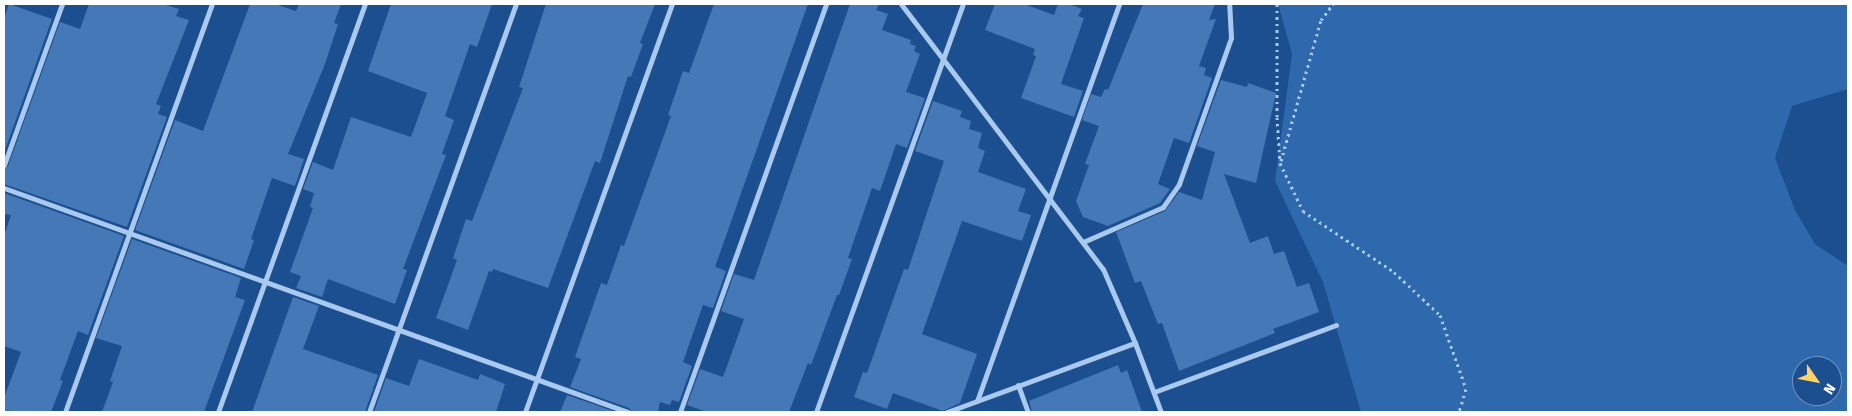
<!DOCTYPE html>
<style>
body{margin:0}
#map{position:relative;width:1852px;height:416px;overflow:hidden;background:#1b4f8f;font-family:"Fira Sans",sans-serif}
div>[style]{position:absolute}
.green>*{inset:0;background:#2e69ad}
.building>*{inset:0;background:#4478b7}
.path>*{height:3px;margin-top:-1.5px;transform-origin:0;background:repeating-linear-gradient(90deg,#a9c9ee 0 2.5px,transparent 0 6.5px)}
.street>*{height:5px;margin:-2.5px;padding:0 2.5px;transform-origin:2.5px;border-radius:2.5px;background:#a9c9ee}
span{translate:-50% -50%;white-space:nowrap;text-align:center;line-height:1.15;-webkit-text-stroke:4px #1b4f8f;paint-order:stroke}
.frame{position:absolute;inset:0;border:5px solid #fff;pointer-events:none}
.north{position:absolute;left:1792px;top:356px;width:50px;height:50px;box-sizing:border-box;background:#1b4f8f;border:1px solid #7695bc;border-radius:50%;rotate:123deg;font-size:14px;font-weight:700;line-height:20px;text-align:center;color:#fff}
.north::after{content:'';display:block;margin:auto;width:18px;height:22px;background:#ffd166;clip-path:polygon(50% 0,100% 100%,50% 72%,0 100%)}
</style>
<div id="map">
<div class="green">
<div style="clip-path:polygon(evenodd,1278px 4px,1848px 4px,1848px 89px,1792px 106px,1775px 158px,1795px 210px,1815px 244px,1848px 266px,1848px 412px,1361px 412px,1323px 282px,1275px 181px,1292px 54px,1278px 4px,1802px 366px,1832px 366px,1832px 396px,1802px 396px,1802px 366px)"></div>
</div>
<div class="building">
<div style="clip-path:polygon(9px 4px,52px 19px,4px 153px,4px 19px)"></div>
<div style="clip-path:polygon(89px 4px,163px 4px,179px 9px,176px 16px,189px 20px,156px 104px,161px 106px,158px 114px,167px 117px,127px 227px,4px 184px,4px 169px,8px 166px,60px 22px,80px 29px)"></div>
<div style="clip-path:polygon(250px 4px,275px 4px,296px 11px,299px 4px,341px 4px,334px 23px,338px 24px,325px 64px,288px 154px,304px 159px,295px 186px,272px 178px,251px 239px,254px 240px,244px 269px,135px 230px,175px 120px,203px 131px)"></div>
<div style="clip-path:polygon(391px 4px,492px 4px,477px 47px,470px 44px,445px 116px,454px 120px,442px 154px,446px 155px,403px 269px,407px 270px,395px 304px,328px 279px,322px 297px,296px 288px,301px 276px,290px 272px,313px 208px,310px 207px,314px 193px,303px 189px,313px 162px,333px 170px,351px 117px,411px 137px,427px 93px,368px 71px)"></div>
<div style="clip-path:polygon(546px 4px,655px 4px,640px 43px,643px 44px,631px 77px,628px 76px,600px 163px,595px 161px,548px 288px,493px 269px,492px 272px,489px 271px,468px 330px,436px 318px,457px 260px,453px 258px,466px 219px,472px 221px,523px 88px,519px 87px)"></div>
<div style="clip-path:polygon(714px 4px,808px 4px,715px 267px,726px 271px,713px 308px,703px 305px,683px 362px,692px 366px,679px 402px,672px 400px,670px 405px,660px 402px,658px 412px,632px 412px,629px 408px,570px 387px,581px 359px,575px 357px,601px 283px,607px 285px,621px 245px,624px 246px,671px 116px,668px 115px,683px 71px,689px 73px)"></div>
<div style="clip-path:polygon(850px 4px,879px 4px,876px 10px,888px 14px,882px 30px,911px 40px,910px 44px,916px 46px,914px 51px,920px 54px,906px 92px,925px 98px,907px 148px,896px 144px,880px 191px,872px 188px,848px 258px,852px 259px,839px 295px,837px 295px,811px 365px,808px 363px,789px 412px,707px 412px,687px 405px,700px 369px,723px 377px,744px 319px,721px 311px,734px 274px,754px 280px)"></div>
<div style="clip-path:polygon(995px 4px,1024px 4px,1054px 15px,1058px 4px,1069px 4px,1082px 9px,1078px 16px,1084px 18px,1061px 84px,1083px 91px,1074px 117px,1021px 98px,1036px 56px,1033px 55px,1035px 49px,985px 30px)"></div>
<div style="clip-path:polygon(1143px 4px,1215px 4px,1209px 20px,1216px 19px,1199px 66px,1206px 68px,1204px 75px,1212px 78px,1189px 143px,1174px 138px,1158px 184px,1170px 189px,1160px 203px,1108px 226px,1083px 217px,1076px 201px,1089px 165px,1085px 164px,1099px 126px,1082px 120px,1091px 94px,1101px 97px,1105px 89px,1108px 90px)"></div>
<div style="clip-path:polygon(1221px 80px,1247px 87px,1248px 83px,1276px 93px,1256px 183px,1224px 174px,1250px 243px,1268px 236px,1274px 254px,1284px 251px,1297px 287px,1309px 283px,1319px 312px,1273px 329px,1275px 333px,1179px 371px,1162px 323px,1158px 324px,1141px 281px,1135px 283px,1116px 232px,1165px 211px,1179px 192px,1202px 200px,1215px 152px,1197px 146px)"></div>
<div style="clip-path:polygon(933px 101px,962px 111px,960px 117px,971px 121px,969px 129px,982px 133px,978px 148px,985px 151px,978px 172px,1026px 189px,1018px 211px,1031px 215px,1022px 241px,962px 221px,922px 334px,977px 354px,960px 403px,943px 411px,893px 393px,887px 409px,854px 397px,863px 372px,867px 373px,904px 269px,908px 270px,944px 161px,915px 151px)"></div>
<div style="clip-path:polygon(4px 193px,124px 236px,88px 335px,78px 331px,60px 380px,63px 381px,51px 412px,4px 412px,4px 398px,21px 352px,4px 346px,4px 236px,11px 215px,4px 214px)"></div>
<div style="clip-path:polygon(132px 239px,241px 278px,235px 297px,245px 300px,204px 412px,102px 412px,113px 382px,110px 381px,122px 346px,96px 338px)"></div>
<div style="clip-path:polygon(293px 297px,319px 306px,303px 349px,378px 375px,365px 412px,252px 412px)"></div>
<div style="clip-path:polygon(419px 359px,478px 380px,480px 374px,505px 384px,496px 412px,374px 412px,386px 378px,409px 386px)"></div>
<div style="clip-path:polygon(1118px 365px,1121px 373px,1127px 370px,1142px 412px,1032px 412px,1029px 401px)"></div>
<div style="clip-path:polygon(567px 395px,616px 412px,560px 412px)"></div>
</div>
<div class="path">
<div style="left:1277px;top:4px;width:113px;rotate:90deg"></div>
<div style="left:1277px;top:117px;width:46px;rotate:86.3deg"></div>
<div style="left:1280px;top:163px;width:53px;rotate:64.4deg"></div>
<div style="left:1303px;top:211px;width:110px;rotate:33.8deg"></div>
<div style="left:1394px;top:272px;width:63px;rotate:43.1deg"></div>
<div style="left:1440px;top:315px;width:78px;rotate:70.6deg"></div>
<div style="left:1466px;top:389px;width:24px;rotate:107deg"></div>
<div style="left:1281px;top:161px;width:147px;rotate:-74.2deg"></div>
<div style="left:1321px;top:20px;width:20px;rotate:-53deg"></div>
</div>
<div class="street">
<div style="left:901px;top:4px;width:333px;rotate:52.7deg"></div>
<div style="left:1103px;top:269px;width:81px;rotate:66.6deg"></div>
<div style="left:1135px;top:343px;width:74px;rotate:69.4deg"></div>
<div style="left:4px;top:165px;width:171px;rotate:-70.2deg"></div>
<div style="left:4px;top:188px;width:663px;rotate:19.75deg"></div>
<div style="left:1083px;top:242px;width:87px;rotate:-23.6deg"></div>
<div style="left:1163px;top:207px;width:28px;rotate:-55deg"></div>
<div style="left:1179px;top:184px;width:155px;rotate:-70.4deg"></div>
<div style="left:1231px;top:38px;width:34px;rotate:-93deg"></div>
<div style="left:1018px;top:385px;width:29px;rotate:70deg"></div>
<div style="left:1154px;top:392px;width:194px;rotate:-20.2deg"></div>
<div style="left:977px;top:401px;width:422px;rotate:-70.3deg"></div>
<div style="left:65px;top:412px;width:434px;rotate:-70.2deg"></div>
<div style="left:218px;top:412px;width:434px;rotate:-70.2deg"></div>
<div style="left:369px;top:412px;width:434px;rotate:-70.2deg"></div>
<div style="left:525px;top:412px;width:434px;rotate:-70.2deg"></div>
<div style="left:680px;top:412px;width:433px;rotate:-70.3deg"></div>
<div style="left:816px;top:412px;width:434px;rotate:-70.2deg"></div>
<div style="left:947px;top:412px;width:200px;rotate:-20.2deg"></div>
</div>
<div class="frame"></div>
<div class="north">N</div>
</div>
